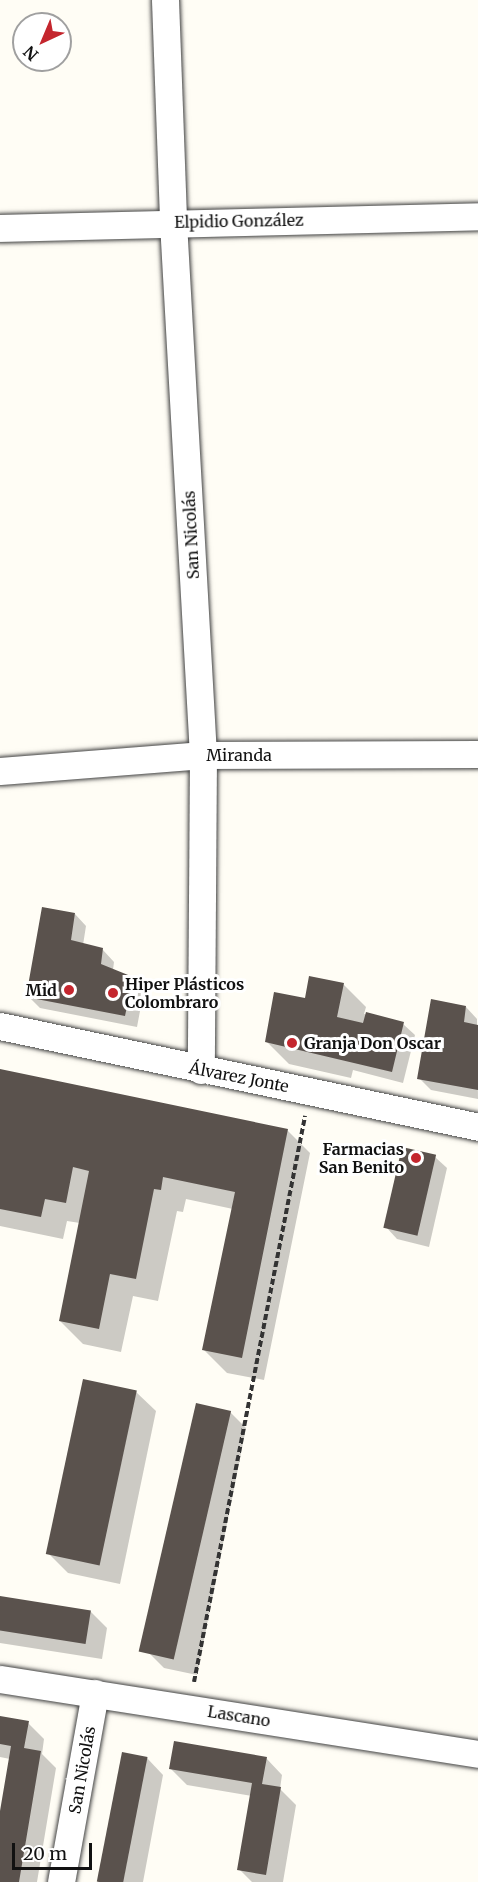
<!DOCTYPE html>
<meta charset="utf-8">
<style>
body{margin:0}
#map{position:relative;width:478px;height:1882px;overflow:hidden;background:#fffdf5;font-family:Merriweather,serif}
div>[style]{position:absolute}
.shadow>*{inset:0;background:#0003}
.building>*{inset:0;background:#5a524d;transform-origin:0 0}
.path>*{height:4px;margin-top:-2px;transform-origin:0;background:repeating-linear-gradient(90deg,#333 0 6px,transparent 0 9px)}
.roads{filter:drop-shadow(0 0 2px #444) drop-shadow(0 0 2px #444)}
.minor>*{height:27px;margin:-13.5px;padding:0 13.5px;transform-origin:13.5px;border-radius:13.5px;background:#fff}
.dots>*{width:16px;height:16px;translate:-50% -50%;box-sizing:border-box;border:3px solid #fff;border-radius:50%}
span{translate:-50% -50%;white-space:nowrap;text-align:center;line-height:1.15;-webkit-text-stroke:6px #fff;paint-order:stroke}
.street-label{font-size:16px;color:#111}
.poi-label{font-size:16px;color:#111;font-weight:700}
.left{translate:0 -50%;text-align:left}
.right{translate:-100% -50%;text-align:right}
.north{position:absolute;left:12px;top:12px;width:60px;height:60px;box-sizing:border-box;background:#fff;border:2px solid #a0a0a0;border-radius:50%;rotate:224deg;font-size:16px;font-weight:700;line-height:24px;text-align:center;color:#111}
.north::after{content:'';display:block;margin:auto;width:21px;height:27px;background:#c4262e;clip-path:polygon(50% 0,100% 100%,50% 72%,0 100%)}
.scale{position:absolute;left:12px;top:1843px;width:80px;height:27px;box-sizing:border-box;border:3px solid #111;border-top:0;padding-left:8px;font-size:18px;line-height:21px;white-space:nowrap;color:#111;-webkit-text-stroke:4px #fff;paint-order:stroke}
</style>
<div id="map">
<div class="shadow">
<div style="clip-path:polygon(75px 914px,86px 926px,83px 945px,103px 950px,114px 962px,113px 970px,132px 978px,144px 990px,137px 1027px,40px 1008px,28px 996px)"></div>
<div style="clip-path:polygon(343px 984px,366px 1007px,364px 1014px,403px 1024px,415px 1035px,403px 1083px,353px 1070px,351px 1078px,289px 1064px,266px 1041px,306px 1000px)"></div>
<div style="clip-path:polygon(466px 1007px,477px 1019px,478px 1099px,431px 1090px,419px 1078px)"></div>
<div style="clip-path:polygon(0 1070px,287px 1130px,310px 1153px,264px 1380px,227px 1373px,204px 1350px,233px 1209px,186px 1199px,183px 1212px,177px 1211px,158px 1301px,133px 1296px,121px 1352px,83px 1344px,60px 1321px,80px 1223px,67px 1221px,63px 1239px,0 1226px)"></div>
<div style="clip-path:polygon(435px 1157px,447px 1168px,429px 1247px,397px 1239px,386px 1227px)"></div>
<div style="clip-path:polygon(136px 1392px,156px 1411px,120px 1584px,68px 1573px,48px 1553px)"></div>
<div style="clip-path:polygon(230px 1412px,246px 1428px,197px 1675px,164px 1668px,148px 1652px)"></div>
<div style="clip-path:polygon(0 1597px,90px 1611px,107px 1628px,102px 1659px,0 1643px)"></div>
<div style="clip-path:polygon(0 1718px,28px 1723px,44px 1739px,42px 1754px,56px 1768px,37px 1882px,0 1882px,0 1820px,10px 1759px,0 1757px)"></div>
<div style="clip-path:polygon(147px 1758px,163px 1775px,143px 1882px,99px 1882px)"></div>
<div style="clip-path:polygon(266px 1758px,282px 1775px,280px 1789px,296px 1805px,283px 1882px,252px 1882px,239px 1869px,252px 1796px,187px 1785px,171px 1769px)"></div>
</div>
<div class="building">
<div style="clip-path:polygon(42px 907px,75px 913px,71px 940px,103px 948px,101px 964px,133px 977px,125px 1016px,26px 997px)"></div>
<div style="clip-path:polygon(309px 976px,344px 983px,337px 1017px,363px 1023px,366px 1012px,404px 1022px,392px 1072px,265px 1042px,274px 992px,305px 998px)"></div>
<div style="clip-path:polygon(431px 999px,466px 1006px,464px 1022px,478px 1025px,478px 1090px,417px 1079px)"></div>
<div style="clip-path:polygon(0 1069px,288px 1129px,242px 1358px,202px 1350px,235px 1192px,163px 1177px,161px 1190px,154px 1189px,136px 1279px,110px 1274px,99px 1329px,59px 1321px,89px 1171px,73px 1167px,66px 1203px,45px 1199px,41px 1217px,0 1209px)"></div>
<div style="left:402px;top:1147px;width:35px;height:83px;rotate:13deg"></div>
<div style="left:83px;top:1379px;width:55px;height:179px;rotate:12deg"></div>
<div style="left:196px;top:1403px;width:36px;height:255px;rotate:13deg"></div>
<div style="left:0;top:1596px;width:92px;height:34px;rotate:9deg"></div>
<div style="clip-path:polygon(0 1716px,29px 1721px,24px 1748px,41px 1751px,19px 1882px,0 1882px,0 1811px,11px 1746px,0 1744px)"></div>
<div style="clip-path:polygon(174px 1741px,267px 1757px,262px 1784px,281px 1787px,266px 1875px,237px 1870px,252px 1783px,169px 1769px)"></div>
<div style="left:122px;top:1752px;width:26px;height:132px;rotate:11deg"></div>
</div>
<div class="path">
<div style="left:194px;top:1682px;width:577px;rotate:-78.9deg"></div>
</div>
<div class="roads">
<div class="minor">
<div style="left:165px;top:0;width:222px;rotate:87.9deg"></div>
<div style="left:173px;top:222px;width:534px;rotate:86.78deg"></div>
<div style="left:203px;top:755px;width:315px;rotate:90.4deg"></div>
<div style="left:0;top:228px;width:478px;rotate:-1.4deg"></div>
<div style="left:0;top:771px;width:204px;rotate:-4.5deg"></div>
<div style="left:203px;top:755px;width:275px;rotate:-0.2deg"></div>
<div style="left:0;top:1026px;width:489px;rotate:11.9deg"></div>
<div style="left:0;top:1679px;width:484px;rotate:8.9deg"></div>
<div style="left:61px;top:1882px;width:192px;rotate:-79.8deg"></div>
</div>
</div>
<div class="dots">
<div style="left:69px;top:990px;background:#c4262e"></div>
<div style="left:113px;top:993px;background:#c4262e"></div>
<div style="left:292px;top:1043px;background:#c4262e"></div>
<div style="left:416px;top:1158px;background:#c4262e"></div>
</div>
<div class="street-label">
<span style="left:239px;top:221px;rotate:-1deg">Elpidio González</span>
<span style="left:191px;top:535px;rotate:-93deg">San Nicolás</span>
<span style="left:239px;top:755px">Miranda</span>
<span style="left:239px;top:1077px;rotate:11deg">Álvarez Jonte</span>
<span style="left:239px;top:1716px;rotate:9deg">Lascano</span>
<span style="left:82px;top:1770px;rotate:-80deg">San Nicolás</span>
</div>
<div class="poi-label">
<span class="left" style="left:125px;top:993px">Hiper Plásticos<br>Colombraro</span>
<span class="right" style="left:57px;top:990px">Mid</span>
<span class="left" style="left:304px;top:1043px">Granja Don Oscar</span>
<span class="right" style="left:404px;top:1158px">Farmacias<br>San Benito</span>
</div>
<div class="north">N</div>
<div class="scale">20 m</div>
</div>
